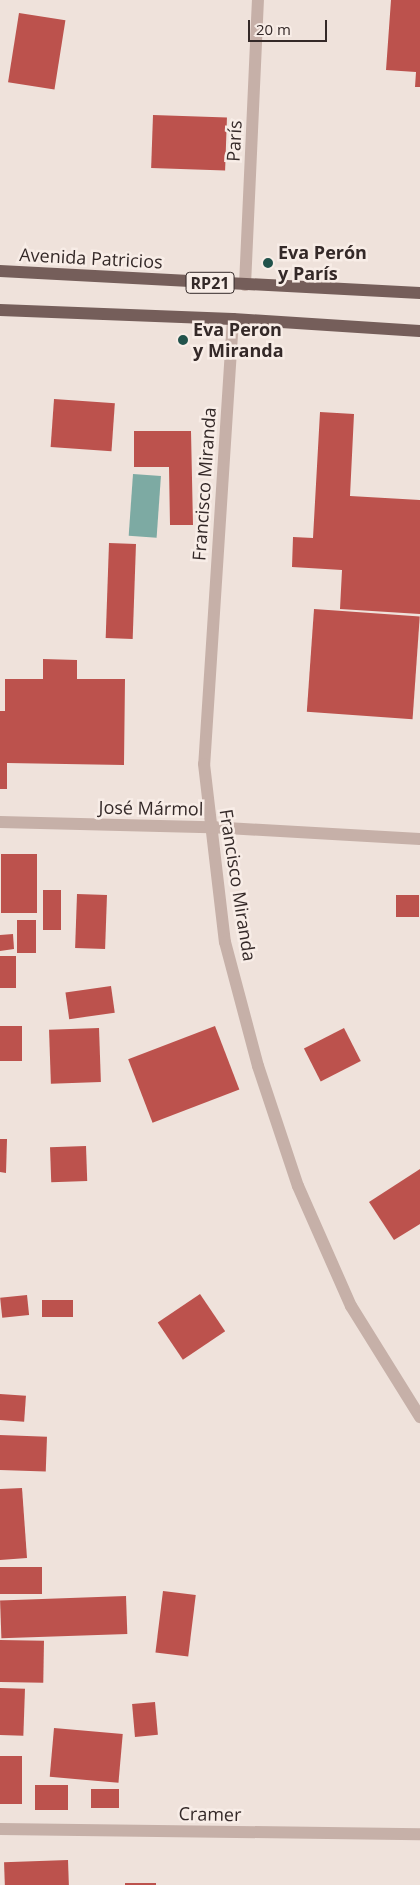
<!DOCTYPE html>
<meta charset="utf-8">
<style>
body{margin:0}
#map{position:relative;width:420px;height:1885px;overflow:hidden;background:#efe2db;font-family:"Open Sans",sans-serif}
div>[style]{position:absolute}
.water>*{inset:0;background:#7daaa3;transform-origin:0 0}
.building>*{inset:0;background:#bc524d;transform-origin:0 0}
.minor>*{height:12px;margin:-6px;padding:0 6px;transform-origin:6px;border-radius:6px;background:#c6b0a8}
.primary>*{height:12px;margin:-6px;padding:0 6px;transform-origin:6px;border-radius:6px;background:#755e5a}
.dots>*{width:14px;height:14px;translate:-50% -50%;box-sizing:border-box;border:2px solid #f8ede7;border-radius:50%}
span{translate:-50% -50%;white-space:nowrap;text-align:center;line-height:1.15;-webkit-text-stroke:5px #f8ede7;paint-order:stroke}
.shield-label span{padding:1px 4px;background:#f8ede7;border:1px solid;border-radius:4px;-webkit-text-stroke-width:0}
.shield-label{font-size:16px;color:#342928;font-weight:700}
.street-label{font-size:18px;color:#342928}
.poi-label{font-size:18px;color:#342928;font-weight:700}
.left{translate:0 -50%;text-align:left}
.scale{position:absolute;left:248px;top:20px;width:79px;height:22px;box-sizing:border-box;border:2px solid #342928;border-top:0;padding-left:6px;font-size:15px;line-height:18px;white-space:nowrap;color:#342928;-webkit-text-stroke:4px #f8ede7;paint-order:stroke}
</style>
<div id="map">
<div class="water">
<div style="left:133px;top:474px;width:28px;height:62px;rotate:4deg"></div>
</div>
<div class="building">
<div style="clip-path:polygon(391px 0,420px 0,420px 87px,415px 87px,416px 72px,386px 70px)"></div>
<div style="left:19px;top:13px;width:47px;height:70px;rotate:9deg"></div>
<div style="left:153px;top:115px;width:74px;height:53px;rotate:2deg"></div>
<div style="left:54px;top:399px;width:61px;height:48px;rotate:4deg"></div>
<div style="clip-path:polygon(320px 412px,354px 414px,350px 496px,420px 500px,420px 614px,340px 609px,342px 570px,292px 567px,293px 537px,313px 538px)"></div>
<div style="clip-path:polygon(134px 431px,191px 431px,193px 525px,170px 525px,169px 467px,134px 467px)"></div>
<div style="left:109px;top:543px;width:27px;height:95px;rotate:2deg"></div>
<div style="left:314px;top:609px;width:106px;height:103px;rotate:4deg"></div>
<div style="clip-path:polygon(43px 659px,77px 660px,77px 679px,125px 679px,124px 765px,7px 763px,7px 789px,0 789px,0 711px,5px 711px,5px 679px,43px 679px)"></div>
<div style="left:1px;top:854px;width:36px;height:59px"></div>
<div style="left:43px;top:890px;width:18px;height:40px"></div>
<div style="left:77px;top:894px;width:30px;height:54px;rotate:2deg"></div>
<div style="left:419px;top:895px;width:22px;height:23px;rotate:90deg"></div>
<div style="left:17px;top:920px;width:19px;height:33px"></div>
<div style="clip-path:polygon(13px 934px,14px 949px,0 951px,0 935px)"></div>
<div style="left:0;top:956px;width:16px;height:32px"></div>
<div style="left:111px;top:986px;width:27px;height:46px;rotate:82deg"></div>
<div style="left:0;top:1026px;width:22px;height:35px"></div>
<div style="left:215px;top:1026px;width:68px;height:93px;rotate:69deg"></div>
<div style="left:99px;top:1028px;width:54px;height:50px;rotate:88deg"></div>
<div style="left:344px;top:1028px;width:37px;height:45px;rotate:63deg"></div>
<div style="clip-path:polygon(0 1139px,7px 1139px,6px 1173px,0 1172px)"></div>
<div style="left:86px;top:1146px;width:35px;height:36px;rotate:88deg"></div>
<div style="clip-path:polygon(420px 1169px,420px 1224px,394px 1240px,369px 1202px)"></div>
<div style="left:200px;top:1294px;width:45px;height:51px;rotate:56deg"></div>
<div style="left:27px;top:1295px;width:20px;height:27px;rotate:84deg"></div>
<div style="left:73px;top:1300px;width:17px;height:31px;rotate:90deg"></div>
<div style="left:0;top:1394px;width:26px;height:26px;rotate:4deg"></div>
<div style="left:0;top:1435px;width:47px;height:35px;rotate:2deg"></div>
<div style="clip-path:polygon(22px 1488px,27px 1558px,0 1560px,0 1489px)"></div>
<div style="left:42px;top:1567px;width:27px;height:42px;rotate:90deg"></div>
<div style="left:163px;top:1591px;width:33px;height:62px;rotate:7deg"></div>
<div style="left:126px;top:1596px;width:38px;height:126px;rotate:88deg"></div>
<div style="left:0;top:1640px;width:44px;height:42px;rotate:1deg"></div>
<div style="left:0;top:1688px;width:25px;height:47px;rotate:2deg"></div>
<div style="left:155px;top:1702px;width:33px;height:23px;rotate:85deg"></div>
<div style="left:54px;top:1728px;width:69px;height:49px;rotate:5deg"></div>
<div style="left:0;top:1756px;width:22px;height:48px"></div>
<div style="left:35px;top:1785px;width:33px;height:25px"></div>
<div style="left:91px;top:1789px;width:28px;height:19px"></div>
<div style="left:68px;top:1860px;width:25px;height:64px;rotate:88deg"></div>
<div style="left:125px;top:1883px;width:31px;height:2px"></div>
</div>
<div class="minor">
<div style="left:245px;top:285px;width:285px;rotate:-87.4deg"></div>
<div style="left:233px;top:319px;width:446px;rotate:93.7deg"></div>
<div style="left:204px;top:764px;width:179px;rotate:83.3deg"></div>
<div style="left:225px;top:942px;width:128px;rotate:75.1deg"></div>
<div style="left:258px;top:1066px;width:126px;rotate:71.6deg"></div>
<div style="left:298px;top:1186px;width:131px;rotate:66.2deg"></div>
<div style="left:351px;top:1306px;width:131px;rotate:58.1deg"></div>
<div style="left:0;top:822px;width:210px;rotate:1.4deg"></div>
<div style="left:210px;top:827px;width:210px;rotate:3.3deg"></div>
<div style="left:0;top:1829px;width:420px;rotate:0.7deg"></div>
</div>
<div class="primary">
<div style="left:0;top:271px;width:421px;rotate:3deg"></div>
<div style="left:0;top:310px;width:233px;rotate:2.2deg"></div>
<div style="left:233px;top:319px;width:187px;rotate:3.7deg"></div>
</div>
<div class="dots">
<div style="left:268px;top:263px;background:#21524b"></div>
<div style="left:183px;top:340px;background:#21524b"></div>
</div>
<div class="shield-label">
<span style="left:210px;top:283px">RP21</span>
</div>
<div class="street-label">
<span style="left:234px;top:141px;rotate:-87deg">París</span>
<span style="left:91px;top:258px;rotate:3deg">Avenida Patricios</span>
<span style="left:204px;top:484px;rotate:-86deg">Francisco Miranda</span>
<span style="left:151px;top:808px;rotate:1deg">José Mármol</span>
<span style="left:238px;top:885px;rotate:81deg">Francisco Miranda</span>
<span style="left:210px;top:1814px;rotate:1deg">Cramer</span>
</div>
<div class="poi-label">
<span class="left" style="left:278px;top:263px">Eva Perón<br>y París</span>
<span class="left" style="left:193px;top:340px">Eva Peron<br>y Miranda</span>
</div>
<div class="scale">20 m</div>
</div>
